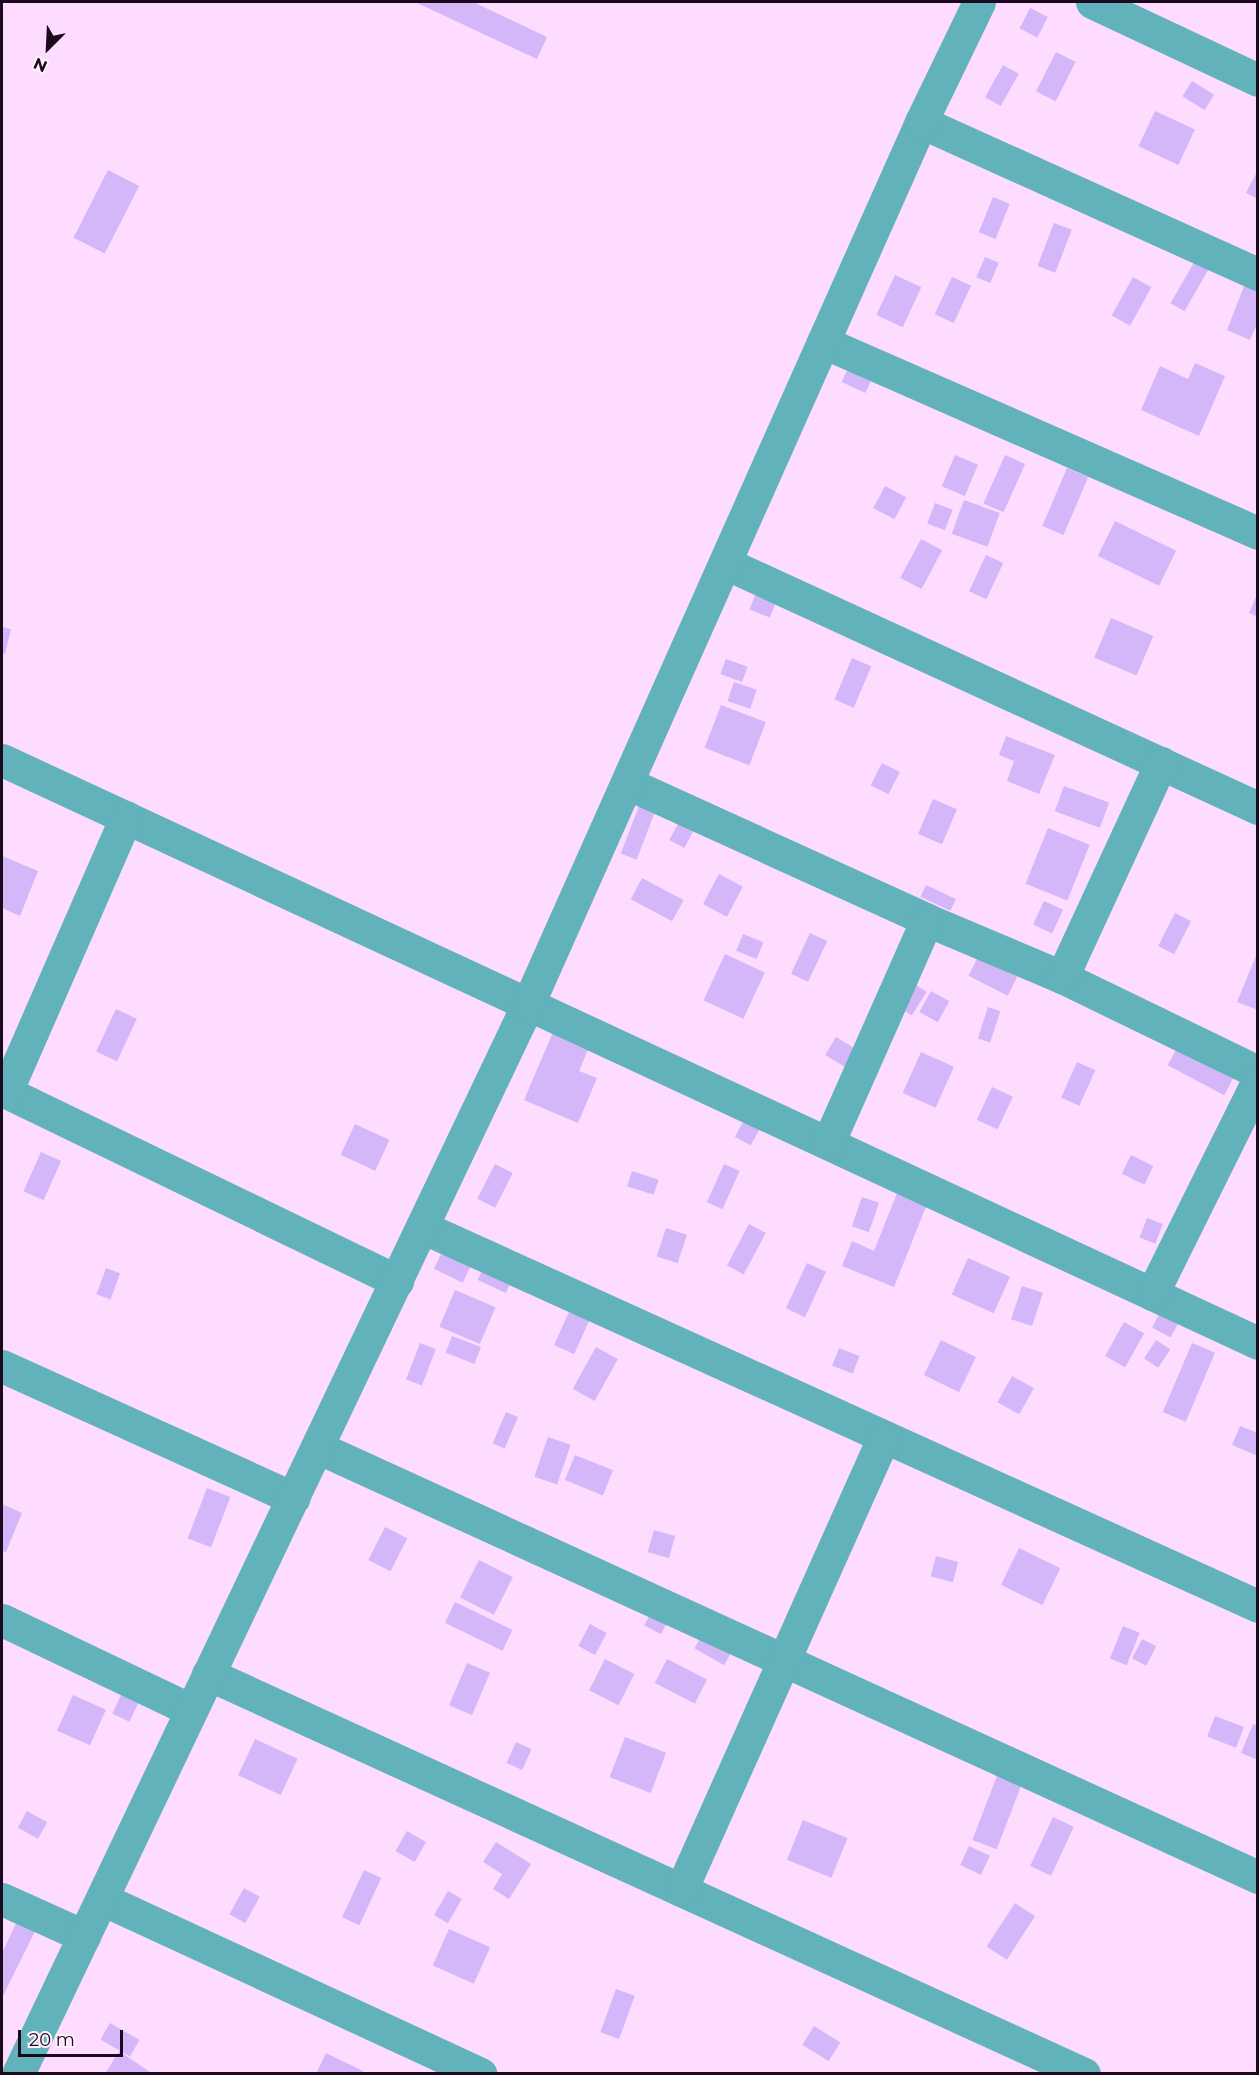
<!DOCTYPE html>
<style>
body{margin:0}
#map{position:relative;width:1259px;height:2075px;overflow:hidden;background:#fddcff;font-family:Montserrat,sans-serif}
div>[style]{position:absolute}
.building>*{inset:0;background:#d4b7f9;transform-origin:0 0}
.minor>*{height:33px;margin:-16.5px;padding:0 16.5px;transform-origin:16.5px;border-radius:16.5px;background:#61b2bb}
span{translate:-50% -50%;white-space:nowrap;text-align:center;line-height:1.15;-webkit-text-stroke:6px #fdf1fd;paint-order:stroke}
.frame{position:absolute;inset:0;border:3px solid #1c091d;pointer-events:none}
.north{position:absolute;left:18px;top:18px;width:60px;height:60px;-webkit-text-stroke:4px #fdf1fd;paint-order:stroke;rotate:204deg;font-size:16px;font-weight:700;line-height:24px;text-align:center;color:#1c091d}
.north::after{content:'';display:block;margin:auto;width:21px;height:27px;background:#1c091d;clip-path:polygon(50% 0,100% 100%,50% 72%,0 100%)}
.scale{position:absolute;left:18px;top:2030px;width:105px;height:27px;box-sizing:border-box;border:3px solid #1c091d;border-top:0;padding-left:8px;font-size:18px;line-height:21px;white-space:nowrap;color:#1c091d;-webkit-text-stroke:4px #fdf1fd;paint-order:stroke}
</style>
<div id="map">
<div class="building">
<div style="clip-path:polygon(415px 2px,473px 2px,547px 37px,537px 59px)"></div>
<div style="left:1030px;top:8px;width:20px;height:23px;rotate:27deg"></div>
<div style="left:1056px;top:52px;width:22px;height:44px;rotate:27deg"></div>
<div style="left:1003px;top:65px;width:18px;height:37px;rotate:29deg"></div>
<div style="left:1192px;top:81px;width:26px;height:18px;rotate:32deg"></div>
<div style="left:1155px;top:111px;width:44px;height:39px;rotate:25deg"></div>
<div style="left:108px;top:170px;width:35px;height:76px;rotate:27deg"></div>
<div style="clip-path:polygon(1258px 170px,1258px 199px,1246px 193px)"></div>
<div style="left:993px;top:197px;width:18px;height:38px;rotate:22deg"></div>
<div style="left:1054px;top:223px;width:19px;height:46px;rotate:21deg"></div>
<div style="left:985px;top:257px;width:15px;height:22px;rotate:23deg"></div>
<div style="left:1196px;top:259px;width:16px;height:51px;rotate:30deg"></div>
<div style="left:895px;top:275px;width:29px;height:44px;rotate:25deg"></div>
<div style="left:952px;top:277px;width:21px;height:41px;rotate:25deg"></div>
<div style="left:1133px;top:277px;width:21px;height:44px;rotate:29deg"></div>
<div style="clip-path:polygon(1246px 281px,1258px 285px,1258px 322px,1250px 340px,1227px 330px)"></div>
<div style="left:851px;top:362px;width:26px;height:22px;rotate:25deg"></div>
<div style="clip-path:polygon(1195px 363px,1225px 376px,1199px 436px,1141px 410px,1160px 366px,1188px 379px)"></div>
<div style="left:955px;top:455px;width:25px;height:34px;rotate:23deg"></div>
<div style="left:1005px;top:455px;width:22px;height:53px;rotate:24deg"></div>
<div style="left:1067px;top:468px;width:23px;height:63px;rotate:23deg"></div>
<div style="left:885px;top:486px;width:24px;height:25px;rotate:28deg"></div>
<div style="left:964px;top:500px;width:38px;height:36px;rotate:20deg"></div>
<div style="left:935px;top:503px;width:19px;height:22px;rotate:21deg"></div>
<div style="left:1115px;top:521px;width:68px;height:39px;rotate:26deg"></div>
<div style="left:921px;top:539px;width:24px;height:44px;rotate:28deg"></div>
<div style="left:986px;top:555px;width:19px;height:40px;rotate:25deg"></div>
<div style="left:757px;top:590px;width:22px;height:21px;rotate:21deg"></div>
<div style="clip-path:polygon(1258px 592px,1258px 617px,1249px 613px)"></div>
<div style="left:1111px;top:618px;width:46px;height:43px;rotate:23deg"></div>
<div style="clip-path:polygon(2px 627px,11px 629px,5px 654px,2px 653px)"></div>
<div style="left:852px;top:658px;width:21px;height:45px;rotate:23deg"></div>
<div style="left:726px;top:659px;width:23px;height:16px;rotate:20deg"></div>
<div style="left:734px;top:682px;width:24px;height:20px;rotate:19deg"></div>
<div style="left:721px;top:705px;width:48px;height:46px;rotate:21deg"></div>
<div style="clip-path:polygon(1006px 736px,1055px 755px,1039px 794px,1007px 781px,1014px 761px,999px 755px)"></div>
<div style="left:882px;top:763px;width:20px;height:25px;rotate:27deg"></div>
<div style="left:1064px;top:786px;width:48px;height:27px;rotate:20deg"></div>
<div style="left:933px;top:799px;width:26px;height:38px;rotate:23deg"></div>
<div style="left:639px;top:806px;width:17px;height:51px;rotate:21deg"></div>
<div style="left:681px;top:818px;width:17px;height:25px;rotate:28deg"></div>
<div style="left:1048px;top:828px;width:45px;height:60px;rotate:22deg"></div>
<div style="clip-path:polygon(2px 856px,38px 871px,20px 916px,2px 908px)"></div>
<div style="left:719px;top:874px;width:27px;height:34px;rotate:28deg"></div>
<div style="left:642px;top:878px;width:47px;height:24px;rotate:28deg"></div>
<div style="left:926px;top:885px;width:33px;height:13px;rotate:25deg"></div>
<div style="left:1044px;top:901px;width:21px;height:26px;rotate:25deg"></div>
<div style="left:1175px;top:913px;width:18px;height:37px;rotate:27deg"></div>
<div style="left:810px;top:933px;width:19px;height:45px;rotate:25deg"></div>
<div style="left:743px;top:934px;width:22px;height:18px;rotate:22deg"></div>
<div style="clip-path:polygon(1258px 951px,1258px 1010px,1237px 1002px)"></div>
<div style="left:725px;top:954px;width:44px;height:51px;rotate:25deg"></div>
<div style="left:978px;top:957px;width:44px;height:21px;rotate:27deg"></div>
<div style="left:908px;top:980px;width:22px;height:28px;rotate:32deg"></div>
<div style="left:931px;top:991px;width:21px;height:24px;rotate:29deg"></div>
<div style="left:988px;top:1007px;width:13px;height:33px;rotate:18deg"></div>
<div style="left:116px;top:1009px;width:23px;height:47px;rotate:25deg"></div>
<div style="clip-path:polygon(556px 1025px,592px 1040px,579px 1071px,597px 1078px,578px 1123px,524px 1100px)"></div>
<div style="left:836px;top:1037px;width:26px;height:21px;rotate:31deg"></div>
<div style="left:1179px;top:1044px;width:64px;height:24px;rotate:28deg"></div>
<div style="left:921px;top:1052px;width:36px;height:45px;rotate:24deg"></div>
<div style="left:1077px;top:1062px;width:20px;height:39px;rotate:24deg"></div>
<div style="left:992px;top:1087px;width:23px;height:36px;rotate:25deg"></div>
<div style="left:747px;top:1115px;width:18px;height:25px;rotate:29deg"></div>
<div style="left:355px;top:1124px;width:38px;height:34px;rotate:25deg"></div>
<div style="left:41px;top:1152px;width:22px;height:43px;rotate:24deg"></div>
<div style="left:1131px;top:1155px;width:25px;height:21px;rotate:26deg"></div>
<div style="left:495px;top:1164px;width:20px;height:39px;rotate:27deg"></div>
<div style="left:724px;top:1164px;width:17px;height:42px;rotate:24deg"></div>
<div style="left:632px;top:1171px;width:28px;height:16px;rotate:18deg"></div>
<div style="clip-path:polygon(899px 1188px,929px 1199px,894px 1287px,842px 1266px,852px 1241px,874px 1251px)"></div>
<div style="left:862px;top:1197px;width:18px;height:31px;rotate:19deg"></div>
<div style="left:1147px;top:1218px;width:17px;height:21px;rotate:21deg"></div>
<div style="left:749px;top:1224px;width:19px;height:47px;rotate:28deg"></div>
<div style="left:666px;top:1228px;width:22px;height:30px;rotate:18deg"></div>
<div style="left:448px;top:1240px;width:32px;height:32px;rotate:26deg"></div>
<div style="left:968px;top:1258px;width:46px;height:40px;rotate:24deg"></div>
<div style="left:487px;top:1260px;width:31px;height:22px;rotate:25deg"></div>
<div style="left:807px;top:1263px;width:21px;height:50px;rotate:25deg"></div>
<div style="left:106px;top:1268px;width:15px;height:28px;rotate:20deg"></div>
<div style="left:1022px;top:1286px;width:22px;height:35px;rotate:18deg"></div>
<div style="left:455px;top:1290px;width:44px;height:40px;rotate:23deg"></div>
<div style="left:572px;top:1305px;width:22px;height:44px;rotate:24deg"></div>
<div style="left:1162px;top:1309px;width:21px;height:21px;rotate:28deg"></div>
<div style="left:1124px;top:1322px;width:23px;height:39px;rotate:29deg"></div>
<div style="left:452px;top:1336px;width:31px;height:18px;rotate:21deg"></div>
<div style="left:941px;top:1340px;width:39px;height:39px;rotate:26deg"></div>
<div style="left:1156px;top:1340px;width:17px;height:22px;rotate:33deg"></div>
<div style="left:420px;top:1343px;width:17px;height:39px;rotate:21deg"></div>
<div style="left:1192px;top:1343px;width:25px;height:75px;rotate:23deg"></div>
<div style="left:596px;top:1347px;width:25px;height:48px;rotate:29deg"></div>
<div style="left:839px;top:1348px;width:22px;height:19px;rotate:21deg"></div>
<div style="left:1012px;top:1376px;width:25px;height:30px;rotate:29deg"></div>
<div style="left:506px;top:1412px;width:13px;height:34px;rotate:23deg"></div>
<div style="clip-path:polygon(1240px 1426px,1258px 1433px,1258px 1456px,1232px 1445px)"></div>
<div style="left:548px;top:1437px;width:24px;height:42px;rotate:19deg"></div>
<div style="left:575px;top:1455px;width:41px;height:27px;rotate:22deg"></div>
<div style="left:207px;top:1488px;width:25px;height:54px;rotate:21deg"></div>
<div style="clip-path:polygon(2px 1504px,22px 1513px,6px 1552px,2px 1551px)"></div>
<div style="left:385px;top:1527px;width:25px;height:37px;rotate:27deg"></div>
<div style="left:654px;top:1530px;width:22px;height:23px;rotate:16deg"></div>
<div style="left:1019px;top:1548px;width:46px;height:41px;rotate:26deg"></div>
<div style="left:936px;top:1556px;width:23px;height:21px;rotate:15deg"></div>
<div style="left:479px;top:1560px;width:38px;height:42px;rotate:27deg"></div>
<div style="left:455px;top:1602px;width:64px;height:23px;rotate:26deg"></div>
<div style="left:655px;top:1605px;width:19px;height:23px;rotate:28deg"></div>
<div style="left:590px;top:1624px;width:19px;height:25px;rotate:28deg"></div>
<div style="left:1123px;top:1626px;width:18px;height:35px;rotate:22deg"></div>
<div style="left:705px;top:1630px;width:34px;height:21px;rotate:30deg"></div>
<div style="left:1142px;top:1639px;width:16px;height:22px;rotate:27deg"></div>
<div style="left:605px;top:1659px;width:33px;height:35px;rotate:27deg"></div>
<div style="left:667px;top:1659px;width:45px;height:27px;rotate:27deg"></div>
<div style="left:467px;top:1663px;width:25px;height:46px;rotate:23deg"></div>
<div style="left:122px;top:1693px;width:19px;height:23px;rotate:25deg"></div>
<div style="left:73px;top:1695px;width:36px;height:39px;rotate:24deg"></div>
<div style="left:1215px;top:1716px;width:31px;height:22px;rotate:21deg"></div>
<div style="clip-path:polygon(1253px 1724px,1258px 1726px,1258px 1760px,1241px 1753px)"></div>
<div style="left:625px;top:1737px;width:44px;height:43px;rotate:21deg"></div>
<div style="left:255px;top:1739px;width:47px;height:40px;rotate:25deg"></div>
<div style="left:516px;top:1742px;width:17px;height:23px;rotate:24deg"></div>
<div style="left:1005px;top:1755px;width:26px;height:91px;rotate:21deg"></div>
<div style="left:27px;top:1811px;width:23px;height:19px;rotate:29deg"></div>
<div style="left:1053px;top:1817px;width:23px;height:54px;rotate:25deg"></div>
<div style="left:803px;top:1820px;width:48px;height:43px;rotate:22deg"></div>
<div style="left:407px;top:1831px;width:22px;height:23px;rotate:30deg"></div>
<div style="clip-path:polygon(496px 1842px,531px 1864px,509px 1899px,493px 1889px,502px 1874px,483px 1862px)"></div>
<div style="left:969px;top:1846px;width:23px;height:21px;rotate:25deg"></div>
<div style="left:364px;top:1870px;width:19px;height:52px;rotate:25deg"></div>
<div style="left:244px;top:1888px;width:18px;height:30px;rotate:29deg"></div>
<div style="left:448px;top:1891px;width:16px;height:28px;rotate:30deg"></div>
<div style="left:1015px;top:1903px;width:24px;height:52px;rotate:33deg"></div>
<div style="clip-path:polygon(22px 1911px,40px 1921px,2px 1998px,2px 1953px)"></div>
<div style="left:449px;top:1929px;width:45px;height:40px;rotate:24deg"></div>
<div style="left:616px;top:1989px;width:20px;height:46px;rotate:20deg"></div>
<div style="left:110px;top:2023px;width:34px;height:19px;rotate:30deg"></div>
<div style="left:814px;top:2026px;width:31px;height:22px;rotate:32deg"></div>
<div style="clip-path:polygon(119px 2051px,153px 2074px,105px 2074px)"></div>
<div style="clip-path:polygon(326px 2053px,363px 2071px,361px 2074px,316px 2074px)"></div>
</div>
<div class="minor">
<div style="left:1092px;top:2px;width:183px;rotate:25.2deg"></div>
<div style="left:921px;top:122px;width:370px;rotate:24.3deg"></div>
<div style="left:823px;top:342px;width:475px;rotate:23.7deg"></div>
<div style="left:725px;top:563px;width:587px;rotate:24.69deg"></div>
<div style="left:2px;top:760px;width:1385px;rotate:24.9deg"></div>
<div style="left:627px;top:783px;width:330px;rotate:24.5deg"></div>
<div style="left:927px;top:920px;width:147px;rotate:22.9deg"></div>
<div style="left:1062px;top:977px;width:218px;rotate:25.9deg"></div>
<div style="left:1062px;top:977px;width:236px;rotate:-65.2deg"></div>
<div style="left:2px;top:1090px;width:439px;rotate:25.8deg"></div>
<div style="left:6px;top:1092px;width:300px;rotate:-66.4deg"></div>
<div style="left:828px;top:1143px;width:244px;rotate:-66.1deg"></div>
<div style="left:422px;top:1227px;width:918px;rotate:24.39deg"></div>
<div style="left:1152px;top:1294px;width:239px;rotate:-63.6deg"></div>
<div style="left:2px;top:1366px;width:320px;rotate:24.4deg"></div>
<div style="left:317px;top:1447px;width:1035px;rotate:24.56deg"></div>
<div style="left:2px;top:1620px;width:209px;rotate:25.5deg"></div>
<div style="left:208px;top:1674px;width:963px;rotate:24.54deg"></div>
<div style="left:681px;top:1890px;width:495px;rotate:-65.9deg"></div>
<div style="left:2px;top:1899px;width:90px;rotate:24.3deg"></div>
<div style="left:102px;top:1899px;width:417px;rotate:24.8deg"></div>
<div style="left:18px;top:2074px;width:1185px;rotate:-64.52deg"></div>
<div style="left:528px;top:1004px;width:966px;rotate:-65.98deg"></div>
<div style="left:921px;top:122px;width:133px;rotate:-64.2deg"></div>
</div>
<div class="frame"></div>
<div class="north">N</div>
<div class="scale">20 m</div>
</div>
